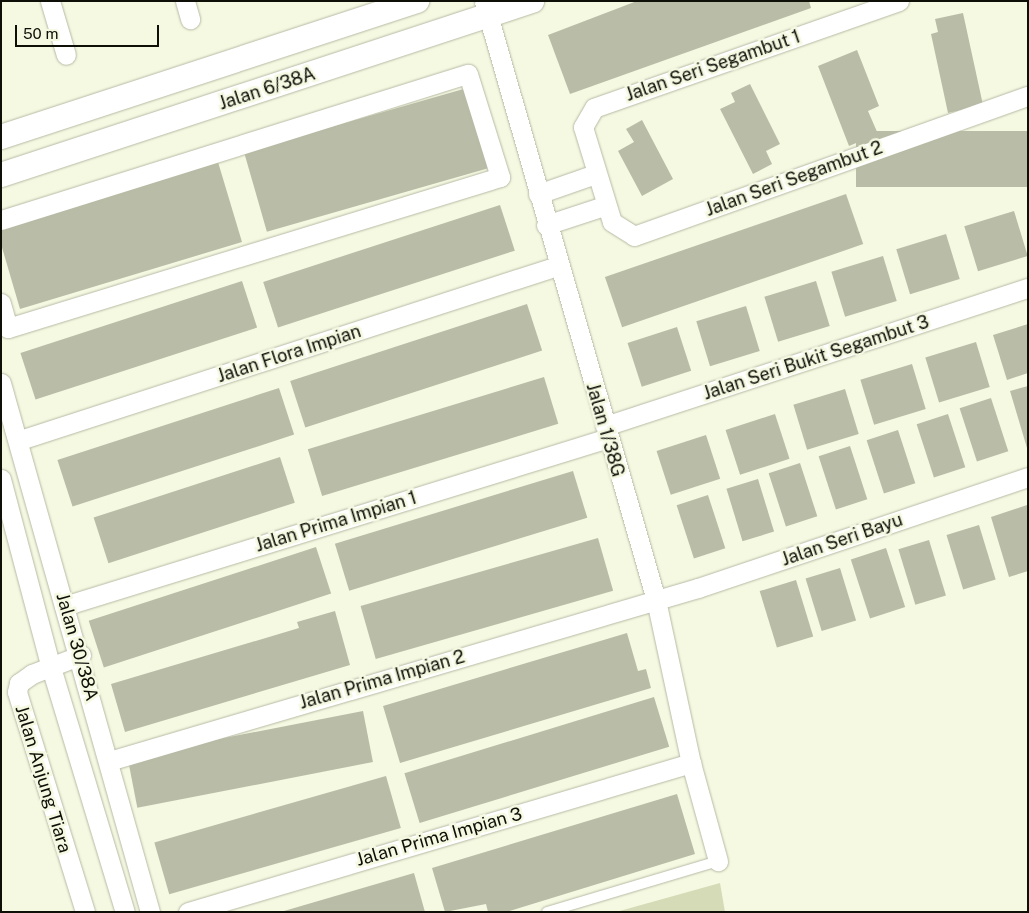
<!DOCTYPE html>
<style>
body{margin:0}
#map{position:relative;width:1029px;height:913px;overflow:hidden;background:#f5f9e2;font-family:"Public Sans",sans-serif}
div>[style]{position:absolute}
.green>*{inset:0;background:#d5dbb7}
.building>*{inset:0;background:#b9bda7;transform-origin:0 0}
.roads{filter:drop-shadow(0 0 1px #b6baa4) drop-shadow(0 0 1px #b6baa4)}
.service>*{height:10px;margin:-5px;padding:0 5px;transform-origin:5px;border-radius:5px;background:#fff}
.minor>*{height:19px;margin:-9.5px;padding:0 9.5px;transform-origin:9.5px;border-radius:9.5px;background:#fff}
.tertiary>*{height:24px;margin:-12px;padding:0 12px;transform-origin:12px;border-radius:12px;background:#fff}
span{translate:-50% -50%;white-space:nowrap;text-align:center;line-height:1.15;-webkit-text-stroke:5px #f5f9e2;paint-order:stroke}
.street-label{font-size:18px;color:#0e0f07}
.frame{position:absolute;inset:0;border:2px solid #0e0f07;pointer-events:none}
.scale{position:absolute;left:15px;top:25px;width:144px;height:22px;box-sizing:border-box;border:2px solid #0e0f07;border-top:0;padding-left:6px;font-size:15px;line-height:18px;white-space:nowrap;color:#0e0f07;-webkit-text-stroke:4px #f5f9e2;paint-order:stroke}
</style>
<div id="map">
<div class="green">
<div style="clip-path:polygon(720px 883px,725px 912px,616px 912px)"></div>
</div>
<div class="building">
<div style="clip-path:polygon(637px 1px,809px 1px,811px 8px,570px 94px,548px 35px)"></div>
<div style="clip-path:polygon(963px 13px,983px 105px,948px 113px,931px 34px,938px 32px,935px 19px)"></div>
<div style="clip-path:polygon(857px 50px,879px 106px,868px 111px,878px 134px,849px 146px,818px 66px)"></div>
<div style="clip-path:polygon(750px 84px,780px 144px,766px 151px,772px 164px,753px 174px,720px 109px,735px 102px,731px 93px)"></div>
<div style="left:467px;top:88px;width:83px;height:232px;rotate:74deg"></div>
<div style="clip-path:polygon(642px 120px,673px 179px,642px 196px,618px 151px,634px 142px,626px 129px)"></div>
<div style="left:1028px;top:131px;width:56px;height:172px;rotate:90deg"></div>
<div style="clip-path:polygon(218px 162px,242px 242px,20px 309px,1px 244px,1px 227px)"></div>
<div style="left:846px;top:194px;width:53px;height:255px;rotate:71deg"></div>
<div style="left:500px;top:205px;width:48px;height:249px;rotate:72deg"></div>
<div style="left:1014px;top:211px;width:47px;height:52px;rotate:73deg"></div>
<div style="left:946px;top:234px;width:47px;height:52px;rotate:73deg"></div>
<div style="left:883px;top:256px;width:47px;height:54px;rotate:73deg"></div>
<div style="left:242px;top:281px;width:49px;height:233px;rotate:72deg"></div>
<div style="left:816px;top:281px;width:47px;height:54px;rotate:73deg"></div>
<div style="left:527px;top:304px;width:49px;height:249px;rotate:72deg"></div>
<div style="left:746px;top:306px;width:47px;height:52px;rotate:73deg"></div>
<div style="clip-path:polygon(1028px 324px,1028px 373px,1007px 380px,993px 335px)"></div>
<div style="left:677px;top:327px;width:46px;height:52px;rotate:72deg"></div>
<div style="left:976px;top:342px;width:47px;height:53px;rotate:73deg"></div>
<div style="left:912px;top:364px;width:47px;height:54px;rotate:73deg"></div>
<div style="left:544px;top:377px;width:49px;height:247px;rotate:73deg"></div>
<div style="clip-path:polygon(1028px 386px,1028px 447px,1027px 448px,1010px 391px)"></div>
<div style="left:279px;top:388px;width:49px;height:233px;rotate:72deg"></div>
<div style="left:845px;top:389px;width:47px;height:54px;rotate:73deg"></div>
<div style="left:991px;top:398px;width:56px;height:33px;rotate:72deg"></div>
<div style="left:775px;top:414px;width:47px;height:52px;rotate:72deg"></div>
<div style="left:948px;top:414px;width:56px;height:33px;rotate:72deg"></div>
<div style="left:898px;top:430px;width:56px;height:33px;rotate:72deg"></div>
<div style="left:706px;top:435px;width:46px;height:52px;rotate:72deg"></div>
<div style="left:850px;top:446px;width:56px;height:33px;rotate:72deg"></div>
<div style="left:280px;top:457px;width:48px;height:196px;rotate:72deg"></div>
<div style="left:800px;top:463px;width:56px;height:33px;rotate:72deg"></div>
<div style="left:573px;top:471px;width:49px;height:249px;rotate:73deg"></div>
<div style="left:758px;top:479px;width:55px;height:33px;rotate:73deg"></div>
<div style="left:708px;top:495px;width:56px;height:33px;rotate:72deg"></div>
<div style="clip-path:polygon(1027px 505px,1028px 571px,1009px 577px,991px 517px)"></div>
<div style="left:979px;top:525px;width:57px;height:34px;rotate:73deg"></div>
<div style="left:598px;top:538px;width:55px;height:247px;rotate:74deg"></div>
<div style="left:929px;top:540px;width:58px;height:32px;rotate:73deg"></div>
<div style="left:316px;top:547px;width:49px;height:239px;rotate:72deg"></div>
<div style="left:886px;top:548px;width:62px;height:37px;rotate:72deg"></div>
<div style="left:840px;top:568px;width:55px;height:36px;rotate:73deg"></div>
<div style="left:796px;top:580px;width:59px;height:38px;rotate:73deg"></div>
<div style="clip-path:polygon(335px 611px,350px 665px,125px 732px,111px 684px,299px 628px,297px 622px)"></div>
<div style="clip-path:polygon(627px 633px,638px 671px,646px 669px,651px 688px,400px 763px,383px 706px)"></div>
<div style="left:654px;top:697px;width:52px;height:261px;rotate:73deg"></div>
<div style="left:363px;top:711px;width:52px;height:240px;rotate:79deg"></div>
<div style="left:386px;top:776px;width:54px;height:241px;rotate:74deg"></div>
<div style="clip-path:polygon(677px 794px,695px 854px,506px 912px,488px 912px,486px 904px,445px 912px,432px 868px)"></div>
<div style="clip-path:polygon(414px 873px,425px 912px,284px 912px,284px 911px)"></div>
</div>
<div class="roads">
<div class="service">
<div style="left:547px;top:912px;width:178px;rotate:-16.6deg"></div>
</div>
<div class="minor">
<div style="left:50px;top:1px;width:56px;rotate:73.5deg"></div>
<div style="left:185px;top:1px;width:19px;rotate:74deg"></div>
<div style="left:484px;top:1px;width:623px;rotate:73.98deg"></div>
<div style="left:656px;top:600px;width:167px;rotate:77.9deg"></div>
<div style="left:691px;top:763px;width:102px;rotate:74.6deg"></div>
<div style="left:899px;top:1px;width:323px;rotate:160.7deg"></div>
<div style="left:594px;top:108px;width:22px;rotate:120deg"></div>
<div style="left:583px;top:127px;width:99px;rotate:73deg"></div>
<div style="left:612px;top:222px;width:26px;rotate:32deg"></div>
<div style="left:634px;top:236px;width:418px;rotate:-19.6deg"></div>
<div style="left:538px;top:194px;width:60px;rotate:-19.3deg"></div>
<div style="left:1px;top:220px;width:489px;rotate:-17.4deg"></div>
<div style="left:468px;top:74px;width:108px;rotate:72.7deg"></div>
<div style="left:500px;top:177px;width:515px;rotate:162.94deg"></div>
<div style="left:8px;top:328px;width:26px;rotate:-106deg"></div>
<div style="left:546px;top:225px;width:61px;rotate:-18.1deg"></div>
<div style="left:1px;top:383px;width:550px;rotate:74.27deg"></div>
<div style="left:605px;top:426px;width:445px;rotate:-18.1deg"></div>
<div style="left:20px;top:440px;width:564px;rotate:-17.95deg"></div>
<div style="left:1px;top:479px;width:191px;rotate:75.2deg"></div>
<div style="left:50px;top:664px;width:259px;rotate:73.2deg"></div>
<div style="left:64px;top:606px;width:569px;rotate:-17.16deg"></div>
<div style="left:81px;top:655px;width:53px;rotate:158.8deg"></div>
<div style="left:32px;top:674px;width:16px;rotate:145deg"></div>
<div style="left:19px;top:683px;width:9px;rotate:103deg"></div>
<div style="left:17px;top:692px;width:230px;rotate:72.8deg"></div>
<div style="left:109px;top:761px;width:614px;rotate:-16.37deg"></div>
<div style="left:698px;top:588px;width:348px;rotate:-18.6deg"></div>
<div style="left:188px;top:912px;width:525px;rotate:-16.5deg"></div>
</div>
<div class="tertiary">
<div style="left:1px;top:137px;width:438px;rotate:-18.1deg"></div>
<div style="left:1px;top:175px;width:559px;rotate:-18.14deg"></div>
</div>
</div>
<div class="street-label">
<span style="left:713px;top:66px;rotate:-19deg">Jalan Seri Segambut 1</span>
<span style="left:267px;top:89px;rotate:-18deg">Jalan 6/38A</span>
<span style="left:794px;top:179px;rotate:-20deg">Jalan Seri Segambut 2</span>
<span style="left:289px;top:354px;rotate:-18deg">Jalan Flora Impian</span>
<span style="left:816px;top:358px;rotate:-18deg">Jalan Seri Bukit Segambut 3</span>
<span style="left:605px;top:430px;rotate:74deg">Jalan 1/38G</span>
<span style="left:336px;top:522px;rotate:-17deg">Jalan Prima Impian 1</span>
<span style="left:842px;top:540px;rotate:-19deg">Jalan Seri Bayu</span>
<span style="left:77px;top:647px;rotate:74deg">Jalan 30/38A</span>
<span style="left:382px;top:680px;rotate:-16deg">Jalan Prima Impian 2</span>
<span style="left:43px;top:779px;rotate:73deg">Jalan Anjung Tiara</span>
<span style="left:439px;top:837px;rotate:-16deg">Jalan Prima Impian 3</span>
</div>
<div class="frame"></div>
<div class="scale">50 m</div>
</div>
